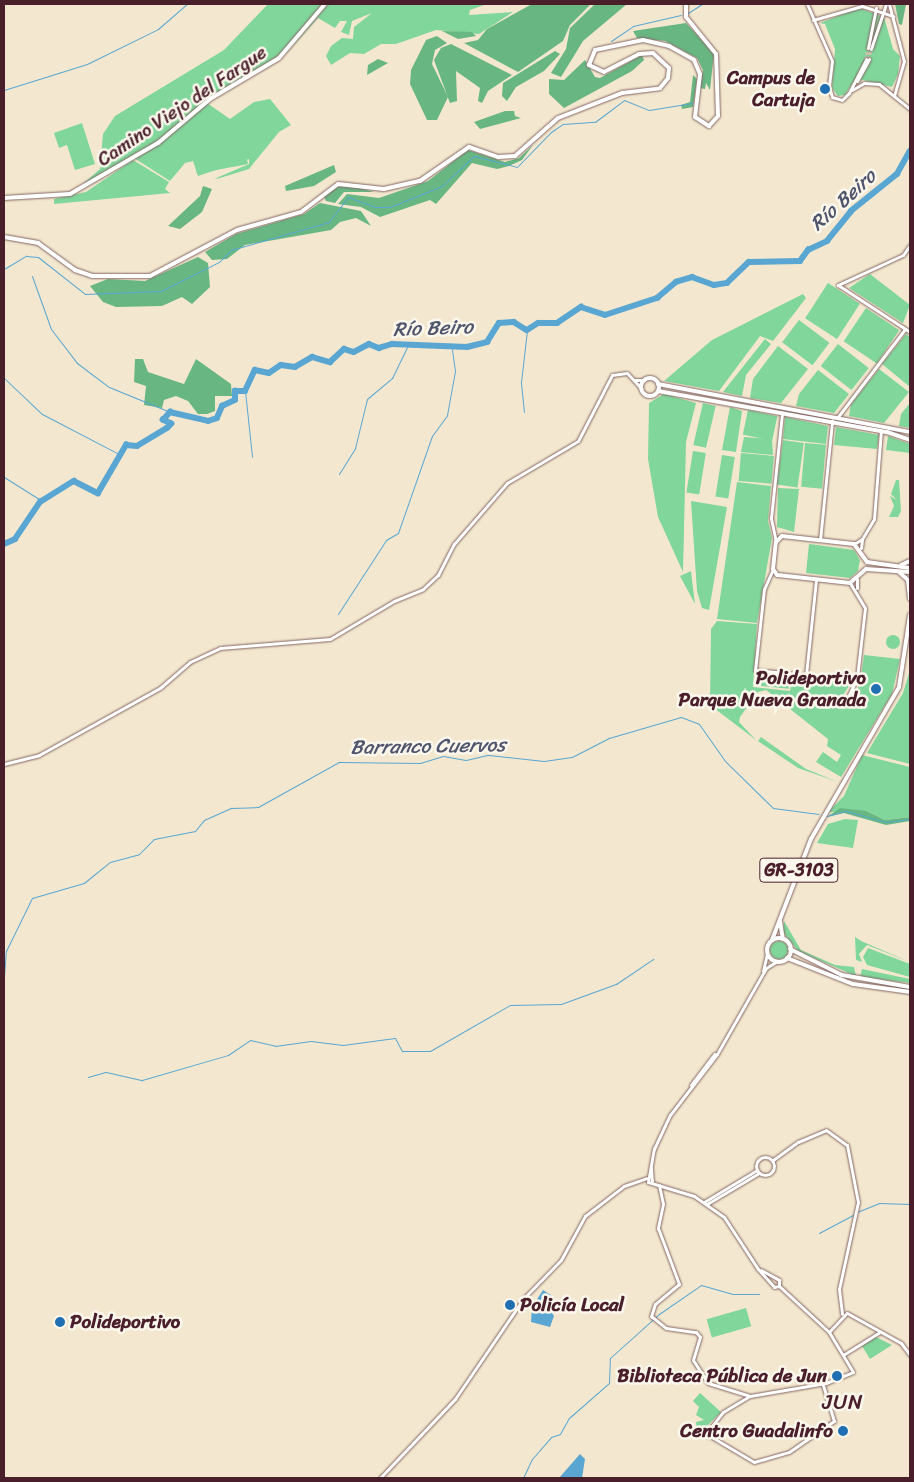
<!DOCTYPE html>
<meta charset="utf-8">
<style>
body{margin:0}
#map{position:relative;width:914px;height:1482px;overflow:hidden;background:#f3e8cf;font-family:Sriracha,sans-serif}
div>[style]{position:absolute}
.green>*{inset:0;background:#80d69b;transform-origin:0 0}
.round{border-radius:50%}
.forest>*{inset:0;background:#68b783}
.water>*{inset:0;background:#59a6d2}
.stream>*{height:1px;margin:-0.5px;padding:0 0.5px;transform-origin:0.5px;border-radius:0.5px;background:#59a6d2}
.river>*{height:5.5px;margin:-2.75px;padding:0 2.75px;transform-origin:2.75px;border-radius:2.75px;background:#59a6d2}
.minor-tunnel>*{height:3px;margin-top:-1.5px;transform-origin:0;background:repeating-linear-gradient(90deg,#d1c0ae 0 3px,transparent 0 4.5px)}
.roads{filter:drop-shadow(0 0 1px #856564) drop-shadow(0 0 1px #856564)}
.minor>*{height:3px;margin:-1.5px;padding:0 1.5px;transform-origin:1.5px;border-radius:1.5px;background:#fff}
.minor>.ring{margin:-1.5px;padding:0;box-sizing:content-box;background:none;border:3px solid #fff;border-radius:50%}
.major>*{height:4px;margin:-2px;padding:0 2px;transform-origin:2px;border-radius:2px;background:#fff}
.major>.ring{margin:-2px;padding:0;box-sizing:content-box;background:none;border:4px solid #fff;border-radius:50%}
.dots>*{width:14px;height:14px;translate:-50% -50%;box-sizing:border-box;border:2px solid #fbf7ec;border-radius:50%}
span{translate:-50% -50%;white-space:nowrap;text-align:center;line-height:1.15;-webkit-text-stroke:5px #fbf7ec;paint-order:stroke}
.shield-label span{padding:1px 4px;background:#fbf7ec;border:1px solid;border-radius:4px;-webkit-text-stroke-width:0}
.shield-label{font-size:18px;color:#4a1f2b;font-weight:700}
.poi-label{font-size:19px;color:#4a1f2b;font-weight:700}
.right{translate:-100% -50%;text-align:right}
.left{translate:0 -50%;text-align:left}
.street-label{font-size:19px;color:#4a1f2b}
.water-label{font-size:20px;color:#50556e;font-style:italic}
.quarter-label{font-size:21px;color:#4a1f2b;letter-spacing:1px}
.frame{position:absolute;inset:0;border:5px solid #4a1f2b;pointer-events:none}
</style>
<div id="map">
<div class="green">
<div style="clip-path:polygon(268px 4px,323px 4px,280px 55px,216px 93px,157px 142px,76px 190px,100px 169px,103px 134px,115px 116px,224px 50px)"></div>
<div style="clip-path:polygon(328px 4px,487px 4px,470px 10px,469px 15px,513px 12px,479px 34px,436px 30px,396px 44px,381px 44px,364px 54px,350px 53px,331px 65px,326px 56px,331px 46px,342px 38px,353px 39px,354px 27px,372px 13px,352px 21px,349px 35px,341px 32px,347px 21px,340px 21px,335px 28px,318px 18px,285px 56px)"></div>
<div style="clip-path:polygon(859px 8px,884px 17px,893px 49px,900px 56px,898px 74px,892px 87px,863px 80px,853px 82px,845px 95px,838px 96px,832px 88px,835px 49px,825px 24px,820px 23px)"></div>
<div style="clip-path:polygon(270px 99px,291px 125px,279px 132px,249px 169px,220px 178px,214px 179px,249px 164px,249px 159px,198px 176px,193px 161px,185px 163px,170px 181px,134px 158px,160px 144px,207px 103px,230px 119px,254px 102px)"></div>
<div style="clip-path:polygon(82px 123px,95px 164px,75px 170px,67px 145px,59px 148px,54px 133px)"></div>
<div style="left:247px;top:159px;width:5px;height:52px;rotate:79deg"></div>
<div style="clip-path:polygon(133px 160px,169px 182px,165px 189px,170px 193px,54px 204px,54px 199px,86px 192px)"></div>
<div style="clip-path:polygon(870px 274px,910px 305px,903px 323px,849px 288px)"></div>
<div style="left:828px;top:283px;width:38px;height:42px;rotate:33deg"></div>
<div style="clip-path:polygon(803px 294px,806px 298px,773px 341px,760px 336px,719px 391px,664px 381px,712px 340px)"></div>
<div style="left:866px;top:308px;width:40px;height:40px;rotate:34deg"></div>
<div style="left:799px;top:320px;width:38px;height:28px;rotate:37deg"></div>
<div style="clip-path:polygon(906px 334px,910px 337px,910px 387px,882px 364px)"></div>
<div style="clip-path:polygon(765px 339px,771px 344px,746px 375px,742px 396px,723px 392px)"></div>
<div style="left:838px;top:344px;width:39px;height:28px;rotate:38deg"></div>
<div style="clip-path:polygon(778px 346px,808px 369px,781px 403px,750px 398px,753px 379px)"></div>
<div style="clip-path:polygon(879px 369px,909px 392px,884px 423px,849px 416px,851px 404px)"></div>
<div style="clip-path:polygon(818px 370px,849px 394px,834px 413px,796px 406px,799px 394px)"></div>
<div style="clip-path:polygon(664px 394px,696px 403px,686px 442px,683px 572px,658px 517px,648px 459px,649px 403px)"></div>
<div style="left:703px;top:403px;width:13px;height:43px;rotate:13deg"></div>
<div style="clip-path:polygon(910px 403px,910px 428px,899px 426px,901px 414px)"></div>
<div style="clip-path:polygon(730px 407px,742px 411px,736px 452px,722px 450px)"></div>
<div style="left:748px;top:410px;width:30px;height:25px;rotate:12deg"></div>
<div style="clip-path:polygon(785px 417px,828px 426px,826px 444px,783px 439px)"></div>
<div style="clip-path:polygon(836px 427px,879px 435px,877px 449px,834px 445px)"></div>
<div style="clip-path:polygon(888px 436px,910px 444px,910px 453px,886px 450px)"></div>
<div style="clip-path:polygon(744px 437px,772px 439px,773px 455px,741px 452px)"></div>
<div style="left:783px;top:440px;width:21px;height:45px;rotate:8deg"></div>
<div style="left:805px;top:443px;width:21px;height:44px;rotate:5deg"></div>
<div style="left:693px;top:451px;width:13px;height:42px;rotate:9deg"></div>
<div style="left:741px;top:453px;width:33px;height:28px;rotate:5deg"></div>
<div style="left:722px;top:455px;width:13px;height:42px;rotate:9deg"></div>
<div style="clip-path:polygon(896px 480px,899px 480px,901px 511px,898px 517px,889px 517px,894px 506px,890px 496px,897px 500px,891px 494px)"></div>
<div style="clip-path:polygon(737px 482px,771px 486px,768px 521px,772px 538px,757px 623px,717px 619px)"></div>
<div style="clip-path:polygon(778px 488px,799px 489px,794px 532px,777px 527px)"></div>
<div style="clip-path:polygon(691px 501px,727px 507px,709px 610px,702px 608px,697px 591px)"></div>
<div style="clip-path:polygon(809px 544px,854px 550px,860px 560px,858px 571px,850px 578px,806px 573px)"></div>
<div style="clip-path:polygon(691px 571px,695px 604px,680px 576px)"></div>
<div style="clip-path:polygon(717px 621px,757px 624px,753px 687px,790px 691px,792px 677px,852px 681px,840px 700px,848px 706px,860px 684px,864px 655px,900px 659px,892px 694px,841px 777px,816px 762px,823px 752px,837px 762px,841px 755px,827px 746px,828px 739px,766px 690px,758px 692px,740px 717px,739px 722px,756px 740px,710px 705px,711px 629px)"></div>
<div class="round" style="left:886px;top:635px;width:14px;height:14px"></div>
<div style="clip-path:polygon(910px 670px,910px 764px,867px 753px,903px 693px)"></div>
<div style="left:762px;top:674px;width:28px;height:12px;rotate:6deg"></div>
<div style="clip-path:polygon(761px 737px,806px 769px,838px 782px,798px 768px,758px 741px)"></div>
<div style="clip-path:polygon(862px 755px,910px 767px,910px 817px,885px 820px,866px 811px,828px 812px,844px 796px)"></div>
<div style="clip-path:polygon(845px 819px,858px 820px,853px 848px,817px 843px,828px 824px)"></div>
<div style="clip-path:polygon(784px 921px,801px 950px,835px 965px,854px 967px,856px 976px,798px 951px,783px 932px)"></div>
<div style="clip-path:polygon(855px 937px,861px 941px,910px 962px,867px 945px,859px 954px,862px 962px,856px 960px)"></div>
<div class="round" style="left:770px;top:941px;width:18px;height:18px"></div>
<div style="clip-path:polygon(868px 948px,910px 964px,910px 977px,867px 965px,863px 957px)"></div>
<div style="clip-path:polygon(862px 969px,910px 979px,910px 983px,860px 977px)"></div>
<div style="left:746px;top:1308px;width:19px;height:41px;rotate:74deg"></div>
<div style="clip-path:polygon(876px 1337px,892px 1345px,870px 1359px,862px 1346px)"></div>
<div style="clip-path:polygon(700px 1393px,721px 1412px,697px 1436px,696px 1422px,704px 1420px,696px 1415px,699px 1407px,693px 1401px)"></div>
</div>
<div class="forest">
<div style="clip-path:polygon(532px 4px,591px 4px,570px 25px,563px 41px,518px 72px,464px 43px,478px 40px,487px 29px)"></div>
<div style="clip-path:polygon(595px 4px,627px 4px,583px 41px,561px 77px,551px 73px,566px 49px,570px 28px)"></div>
<div style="clip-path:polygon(895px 4px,906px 4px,902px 25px,899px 24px)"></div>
<div style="clip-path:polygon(686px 23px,714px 53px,710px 90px,706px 83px,705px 89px,700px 88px,703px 70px,697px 58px,665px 41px,637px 38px,633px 31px)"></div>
<div style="clip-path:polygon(442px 31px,472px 32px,476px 36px,458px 39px)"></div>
<div style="clip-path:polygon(437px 36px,447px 43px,435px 50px,432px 64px,448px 97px,437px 120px,427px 120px,410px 84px,411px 70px,426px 40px)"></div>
<div style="clip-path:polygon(451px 44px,512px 75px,488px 91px,482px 103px,478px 101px,480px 88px,456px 71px,457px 101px,450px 103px,434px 60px,441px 48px)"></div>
<div style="clip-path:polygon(555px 51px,560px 54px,544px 71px,516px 87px,507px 101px,502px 96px,503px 83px)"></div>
<div style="clip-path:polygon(642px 55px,644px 60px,632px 71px,564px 108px,549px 94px,549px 79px,564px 80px,585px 60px,595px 77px,600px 78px)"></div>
<div style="clip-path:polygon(378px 59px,388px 63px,367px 75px,368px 65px)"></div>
<div style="clip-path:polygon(693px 75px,697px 79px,693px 107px,682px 109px,681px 105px,690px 102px)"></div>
<div style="clip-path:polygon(505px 111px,514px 111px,515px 116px,521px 118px,480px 129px,474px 122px)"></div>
<div style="clip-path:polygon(533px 145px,522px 160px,509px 166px,497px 169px,472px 163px,436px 204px,430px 200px,380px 217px,361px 207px,338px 204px,347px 194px,379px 198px,428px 181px,468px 150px,505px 162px,519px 158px)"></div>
<div style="clip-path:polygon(334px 165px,336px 172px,314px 186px,286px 191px,285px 186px)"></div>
<div style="clip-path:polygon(350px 185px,374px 192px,381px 192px,344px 192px,335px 203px,326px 201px,324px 197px,334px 188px)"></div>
<div style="clip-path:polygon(203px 186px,212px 189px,202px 212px,180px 229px,168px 226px,200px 196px)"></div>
<div style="clip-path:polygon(320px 203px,361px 211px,371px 226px,356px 218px,340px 222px,331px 230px,245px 245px,227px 259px,212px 260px,205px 252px,236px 234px,304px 214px)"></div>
<div style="clip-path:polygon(198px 257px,208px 263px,210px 287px,192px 304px,182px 297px,162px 306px,116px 307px,103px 302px,90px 286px,108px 279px,145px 281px)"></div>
<div style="clip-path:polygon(135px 359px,143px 359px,148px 372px,184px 384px,196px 359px,231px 384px,232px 396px,215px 396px,215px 411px,207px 414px,198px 414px,188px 401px,176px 396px,164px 400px,162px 408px,144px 405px,146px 386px,134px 382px)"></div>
<div style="clip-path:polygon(840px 808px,866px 811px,885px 820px,910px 817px,910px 821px,886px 825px,844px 813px,827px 817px)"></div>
</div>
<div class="water">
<div style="clip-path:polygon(543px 1290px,555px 1298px,549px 1308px,554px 1316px,550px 1327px,531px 1322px,532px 1307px)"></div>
<div style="clip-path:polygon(580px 1454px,585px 1459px,582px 1478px,559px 1478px)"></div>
</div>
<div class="stream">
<div style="left:688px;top:13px;width:17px;rotate:-33deg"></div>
<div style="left:611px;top:41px;width:27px;rotate:-34deg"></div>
<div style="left:633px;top:26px;width:49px;rotate:-12.9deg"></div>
<div style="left:4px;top:90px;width:87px;rotate:-17.4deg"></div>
<div style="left:87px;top:64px;width:79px;rotate:-26.2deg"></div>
<div style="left:158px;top:29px;width:38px;rotate:-41deg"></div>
<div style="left:4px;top:269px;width:26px;rotate:-31deg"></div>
<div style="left:26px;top:256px;width:12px;rotate:5deg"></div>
<div style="left:38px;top:257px;width:60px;rotate:38.2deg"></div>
<div style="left:85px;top:294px;width:76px;rotate:-2.3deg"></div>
<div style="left:161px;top:291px;width:65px;rotate:-26.6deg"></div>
<div style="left:219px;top:262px;width:17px;rotate:-45deg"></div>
<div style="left:231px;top:250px;width:102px;rotate:-15.9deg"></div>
<div style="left:329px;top:222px;width:31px;rotate:-53deg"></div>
<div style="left:348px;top:197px;width:29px;rotate:20deg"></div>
<div style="left:375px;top:207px;width:15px"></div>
<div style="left:390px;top:207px;width:56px;rotate:-22deg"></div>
<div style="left:442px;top:186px;width:44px;rotate:-43.2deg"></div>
<div style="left:474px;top:156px;width:44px;rotate:14.3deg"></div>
<div style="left:517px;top:167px;width:49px;rotate:-45.8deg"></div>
<div style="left:551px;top:132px;width:14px;rotate:-34deg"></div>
<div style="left:563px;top:124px;width:32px;rotate:-4deg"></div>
<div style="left:595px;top:122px;width:36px;rotate:-37deg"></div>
<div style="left:624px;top:100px;width:27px;rotate:22deg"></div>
<div style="left:649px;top:110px;width:44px;rotate:-9.2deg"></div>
<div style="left:32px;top:276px;width:56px;rotate:70.3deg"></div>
<div style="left:51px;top:329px;width:43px;rotate:52.6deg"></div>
<div style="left:77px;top:363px;width:40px;rotate:37deg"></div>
<div style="left:109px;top:387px;width:66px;rotate:22.3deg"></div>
<div style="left:4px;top:378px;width:52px;rotate:43.5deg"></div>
<div style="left:42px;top:414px;width:87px;rotate:27.5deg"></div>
<div style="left:245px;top:391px;width:66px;rotate:83.9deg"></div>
<div style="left:524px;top:412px;width:30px;rotate:-96deg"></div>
<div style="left:521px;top:382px;width:52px;rotate:-83.4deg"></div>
<div style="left:339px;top:474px;width:31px;rotate:-58deg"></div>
<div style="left:355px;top:448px;width:50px;rotate:-76.2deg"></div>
<div style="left:367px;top:399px;width:33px;rotate:-40deg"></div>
<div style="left:392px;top:378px;width:34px;rotate:-64deg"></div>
<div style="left:4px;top:477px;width:45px;rotate:32.3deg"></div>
<div style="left:338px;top:614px;width:88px;rotate:-57deg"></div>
<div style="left:386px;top:540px;width:14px;rotate:-30deg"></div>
<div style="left:398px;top:533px;width:103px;rotate:-70.7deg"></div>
<div style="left:432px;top:436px;width:26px;rotate:-54deg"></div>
<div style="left:447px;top:415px;width:45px;rotate:-79.7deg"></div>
<div style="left:455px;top:371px;width:22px;rotate:-98deg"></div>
<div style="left:827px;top:816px;width:20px;rotate:-15deg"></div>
<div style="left:846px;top:811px;width:41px;rotate:15.4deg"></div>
<div style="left:886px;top:822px;width:24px;rotate:-7deg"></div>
<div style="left:4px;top:977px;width:26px;rotate:-86deg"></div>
<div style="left:6px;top:951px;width:59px;rotate:-63.9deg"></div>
<div style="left:32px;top:898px;width:54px;rotate:-16.1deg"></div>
<div style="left:84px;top:883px;width:33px;rotate:-39deg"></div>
<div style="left:110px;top:862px;width:30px;rotate:-15deg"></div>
<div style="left:139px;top:854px;width:21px;rotate:-45deg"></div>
<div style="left:154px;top:839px;width:42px;rotate:-11deg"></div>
<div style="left:195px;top:831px;width:14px;rotate:-51deg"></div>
<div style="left:204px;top:820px;width:30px;rotate:-24deg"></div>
<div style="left:231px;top:808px;width:27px;rotate:-2deg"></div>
<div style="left:258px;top:807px;width:93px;rotate:-29.1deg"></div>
<div style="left:339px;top:762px;width:81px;rotate:0.7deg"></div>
<div style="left:420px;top:763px;width:24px;rotate:-17deg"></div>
<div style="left:443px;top:756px;width:23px;rotate:10deg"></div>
<div style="left:466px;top:760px;width:23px;rotate:-13deg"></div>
<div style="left:488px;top:755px;width:56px;rotate:6.1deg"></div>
<div style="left:544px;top:761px;width:28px;rotate:-8deg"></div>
<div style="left:572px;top:757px;width:42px;rotate:-27.2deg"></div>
<div style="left:609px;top:738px;width:75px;rotate:-16.3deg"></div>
<div style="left:681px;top:717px;width:19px;rotate:21deg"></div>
<div style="left:699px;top:724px;width:45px;rotate:54.9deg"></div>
<div style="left:725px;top:761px;width:67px;rotate:44.4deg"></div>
<div style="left:773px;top:808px;width:46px;rotate:7.4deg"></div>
<div style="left:88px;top:1077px;width:19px;rotate:-16deg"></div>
<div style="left:106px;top:1072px;width:37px;rotate:13deg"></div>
<div style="left:142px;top:1080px;width:90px;rotate:-16.2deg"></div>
<div style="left:228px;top:1055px;width:27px;rotate:-34deg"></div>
<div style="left:250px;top:1040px;width:26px;rotate:13deg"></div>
<div style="left:275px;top:1046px;width:36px;rotate:-8deg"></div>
<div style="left:311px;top:1041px;width:32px;rotate:7deg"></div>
<div style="left:343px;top:1045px;width:52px;rotate:-7.7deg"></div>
<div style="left:395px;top:1038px;width:15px;rotate:62deg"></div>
<div style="left:402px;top:1051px;width:28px"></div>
<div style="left:430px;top:1051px;width:92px;rotate:-29.9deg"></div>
<div style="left:510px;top:1005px;width:51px;rotate:-1.1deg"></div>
<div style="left:561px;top:1004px;width:59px;rotate:-20deg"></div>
<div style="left:616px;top:984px;width:45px;rotate:-34deg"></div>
<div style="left:857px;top:1212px;width:24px;rotate:-22deg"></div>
<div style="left:879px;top:1203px;width:31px;rotate:2deg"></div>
<div style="left:819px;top:1233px;width:40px;rotate:-28deg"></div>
<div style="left:523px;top:1478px;width:21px;rotate:-65deg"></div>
<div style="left:532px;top:1459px;width:29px;rotate:-49deg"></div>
<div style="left:551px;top:1437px;width:9px;rotate:-18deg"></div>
<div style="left:560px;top:1434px;width:18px;rotate:-61deg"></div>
<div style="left:569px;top:1418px;width:53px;rotate:-41.2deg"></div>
<div style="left:609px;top:1383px;width:25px;rotate:-88deg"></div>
<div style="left:610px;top:1358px;width:66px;rotate:-41.9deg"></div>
<div style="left:659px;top:1314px;width:51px;rotate:-34.6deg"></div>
<div style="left:701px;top:1285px;width:33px;rotate:16deg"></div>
<div style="left:733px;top:1294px;width:26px"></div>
</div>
<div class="river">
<div style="left:4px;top:544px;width:12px;rotate:-24deg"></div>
<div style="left:15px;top:539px;width:45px;rotate:-56deg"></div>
<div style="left:40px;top:502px;width:40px;rotate:-32deg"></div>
<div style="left:74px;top:481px;width:27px;rotate:27deg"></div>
<div style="left:98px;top:493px;width:56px;rotate:-59.7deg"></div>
<div style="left:126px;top:445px;width:11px;rotate:5deg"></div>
<div style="left:137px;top:446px;width:35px;rotate:-31deg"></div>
<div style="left:167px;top:428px;width:6px;rotate:-45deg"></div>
<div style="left:171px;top:424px;width:9px;rotate:-153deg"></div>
<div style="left:163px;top:420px;width:11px;rotate:-49deg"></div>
<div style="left:170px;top:412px;width:39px;rotate:13deg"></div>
<div style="left:208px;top:421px;width:9px;rotate:-18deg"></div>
<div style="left:217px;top:418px;width:13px;rotate:-67deg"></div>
<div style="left:222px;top:406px;width:14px;rotate:-25deg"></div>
<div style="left:235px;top:400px;width:9px;rotate:-90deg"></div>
<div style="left:235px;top:391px;width:10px"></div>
<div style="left:245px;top:391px;width:23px;rotate:-65deg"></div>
<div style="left:255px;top:370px;width:14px;rotate:12deg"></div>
<div style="left:269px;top:373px;width:14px;rotate:-34deg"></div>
<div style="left:281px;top:365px;width:14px;rotate:8deg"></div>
<div style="left:295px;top:367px;width:20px;rotate:-30deg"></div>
<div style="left:312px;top:357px;width:19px;rotate:16deg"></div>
<div style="left:330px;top:362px;width:19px;rotate:-43deg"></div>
<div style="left:344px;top:349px;width:10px;rotate:17deg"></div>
<div style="left:354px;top:352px;width:17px;rotate:-28deg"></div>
<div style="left:369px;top:344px;width:11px;rotate:22deg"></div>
<div style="left:379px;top:348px;width:14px;rotate:-17deg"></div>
<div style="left:392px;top:344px;width:75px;rotate:2.3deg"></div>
<div style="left:467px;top:347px;width:21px;rotate:-14deg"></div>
<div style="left:487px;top:342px;width:22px;rotate:-58deg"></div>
<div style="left:499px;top:323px;width:15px;rotate:-4deg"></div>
<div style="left:514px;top:322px;width:15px;rotate:32deg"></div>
<div style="left:527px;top:330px;width:13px;rotate:-32deg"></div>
<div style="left:538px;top:323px;width:19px"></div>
<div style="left:557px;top:323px;width:29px;rotate:-34deg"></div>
<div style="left:581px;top:307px;width:25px;rotate:18deg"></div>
<div style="left:605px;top:315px;width:55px;rotate:-18.1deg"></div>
<div style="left:657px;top:298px;width:25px;rotate:-40deg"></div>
<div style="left:676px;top:282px;width:17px;rotate:-17deg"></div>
<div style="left:692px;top:277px;width:23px;rotate:20deg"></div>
<div style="left:714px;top:285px;width:13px;rotate:-9deg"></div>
<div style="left:727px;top:283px;width:30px;rotate:-44deg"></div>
<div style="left:749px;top:262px;width:51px;rotate:-1.1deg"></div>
<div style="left:800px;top:261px;width:14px;rotate:-54deg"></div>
<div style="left:808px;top:250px;width:21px;rotate:-25deg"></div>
<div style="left:827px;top:241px;width:38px;rotate:-51deg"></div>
<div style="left:851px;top:211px;width:59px;rotate:-38.8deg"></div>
<div style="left:897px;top:174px;width:26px;rotate:-61deg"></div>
</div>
<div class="minor-tunnel">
<div style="left:866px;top:59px;width:11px;rotate:-80deg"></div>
<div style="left:869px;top:59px;width:10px;rotate:-79deg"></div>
</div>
<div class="roads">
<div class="minor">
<div style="left:807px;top:4px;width:62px;rotate:66.3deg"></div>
<div style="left:832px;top:61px;width:26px;rotate:97deg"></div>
<div style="left:829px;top:87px;width:10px;rotate:73deg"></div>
<div style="left:832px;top:97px;width:10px;rotate:17deg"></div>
<div style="left:842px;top:100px;width:10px;rotate:-45deg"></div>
<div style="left:849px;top:93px;width:38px;rotate:-63deg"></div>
<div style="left:889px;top:4px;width:59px;rotate:75.3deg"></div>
<div style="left:904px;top:61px;width:36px;rotate:106deg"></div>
<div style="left:813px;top:20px;width:51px;rotate:-15.9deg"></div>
<div style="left:862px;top:6px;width:33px;rotate:18deg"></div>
<div style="left:868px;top:48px;width:41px;rotate:-78.7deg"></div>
<div style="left:871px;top:49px;width:47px;rotate:-71.6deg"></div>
<div style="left:857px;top:81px;width:25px;rotate:-61deg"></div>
<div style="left:852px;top:90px;width:14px;rotate:-30deg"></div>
<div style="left:864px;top:83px;width:15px;rotate:4deg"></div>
<div style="left:879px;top:84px;width:40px;rotate:39deg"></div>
<div style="left:910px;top:245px;width:12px;rotate:125deg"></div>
<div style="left:903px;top:255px;width:72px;rotate:155.2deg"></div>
<div style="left:838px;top:285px;width:86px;rotate:33.1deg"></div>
<div style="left:635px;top:380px;width:9px"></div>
<div style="left:837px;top:418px;width:112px;rotate:-52.6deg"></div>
<div style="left:820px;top:540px;width:120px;rotate:-84.2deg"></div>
<div style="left:776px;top:542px;width:25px;rotate:-102deg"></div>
<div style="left:771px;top:518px;width:106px;rotate:-84deg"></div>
<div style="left:854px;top:544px;width:9px;rotate:-32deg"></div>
<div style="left:862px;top:539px;width:23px;rotate:-59deg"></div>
<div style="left:874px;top:519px;width:88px;rotate:-85.5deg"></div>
<div style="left:861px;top:548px;width:8px;rotate:-83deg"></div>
<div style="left:773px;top:569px;width:22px;rotate:114deg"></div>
<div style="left:764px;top:589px;width:81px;rotate:96.3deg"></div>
<div style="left:755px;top:670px;width:51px;rotate:5.6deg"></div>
<div style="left:806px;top:675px;width:96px;rotate:-84deg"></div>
<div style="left:857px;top:588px;width:9px;rotate:-90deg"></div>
<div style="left:845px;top:703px;width:28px;rotate:-64deg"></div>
<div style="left:857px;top:678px;width:70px;rotate:-83.5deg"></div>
<div style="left:865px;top:608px;width:29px;rotate:-121deg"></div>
<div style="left:4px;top:764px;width:36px;rotate:-14deg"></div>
<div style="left:39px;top:755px;width:138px;rotate:-29deg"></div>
<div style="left:160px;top:688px;width:40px;rotate:-41deg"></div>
<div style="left:190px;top:662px;width:33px;rotate:-25deg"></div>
<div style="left:220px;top:648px;width:110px;rotate:-4.7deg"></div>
<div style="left:330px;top:639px;width:74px;rotate:-30.7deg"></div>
<div style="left:394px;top:601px;width:31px;rotate:-22deg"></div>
<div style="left:423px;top:589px;width:21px;rotate:-43deg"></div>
<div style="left:438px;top:575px;width:35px;rotate:-63deg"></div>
<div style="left:454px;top:544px;width:81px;rotate:-49deg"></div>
<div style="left:507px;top:483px;width:82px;rotate:-30.6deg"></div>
<div style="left:578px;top:441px;width:74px;rotate:-62.7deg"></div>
<div style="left:612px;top:375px;width:15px;rotate:-8deg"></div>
<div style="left:627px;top:373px;width:21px;rotate:47deg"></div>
<div style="left:763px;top:971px;width:18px;rotate:-77deg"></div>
<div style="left:691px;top:1085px;width:39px;rotate:-53deg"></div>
<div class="ring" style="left:756px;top:1157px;width:15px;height:15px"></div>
<div style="left:773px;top:1160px;width:31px;rotate:-36deg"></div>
<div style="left:798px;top:1142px;width:30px;rotate:-23deg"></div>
<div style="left:826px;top:1130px;width:26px;rotate:36deg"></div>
<div style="left:847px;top:1145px;width:58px;rotate:79.1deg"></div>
<div style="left:858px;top:1202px;width:89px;rotate:102.3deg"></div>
<div style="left:839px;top:1289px;width:25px;rotate:83deg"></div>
<div style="left:651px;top:1168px;width:14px;rotate:86deg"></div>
<div style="left:648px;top:1182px;width:34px;rotate:-80deg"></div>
<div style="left:654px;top:1149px;width:38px;rotate:-65deg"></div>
<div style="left:670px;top:1115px;width:77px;rotate:-52.4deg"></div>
<div style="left:717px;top:1054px;width:99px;rotate:-60.3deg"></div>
<div style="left:766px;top:968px;width:13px;rotate:-32deg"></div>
<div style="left:648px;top:1182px;width:48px;rotate:16.9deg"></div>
<div style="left:694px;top:1196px;width:37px;rotate:35deg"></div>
<div style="left:724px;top:1217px;width:62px;rotate:56.8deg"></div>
<div style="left:758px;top:1269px;width:24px;rotate:48deg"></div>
<div style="left:774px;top:1287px;width:5px;rotate:-11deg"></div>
<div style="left:659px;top:1185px;width:19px;rotate:78deg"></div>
<div style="left:663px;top:1204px;width:25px;rotate:102deg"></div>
<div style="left:658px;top:1228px;width:60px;rotate:69.4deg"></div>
<div style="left:679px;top:1284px;width:31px;rotate:140deg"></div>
<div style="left:655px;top:1304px;width:13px;rotate:108deg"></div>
<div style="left:651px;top:1316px;width:19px;rotate:39deg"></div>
<div style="left:666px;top:1328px;width:30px;rotate:8deg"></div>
<div style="left:696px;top:1332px;width:6px;rotate:51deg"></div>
<div style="left:700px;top:1337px;width:24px;rotate:107deg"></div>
<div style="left:693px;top:1360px;width:27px;rotate:57deg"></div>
<div style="left:708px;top:1383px;width:44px;rotate:17.2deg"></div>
<div style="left:704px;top:1202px;width:62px;rotate:-31.1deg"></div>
<div style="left:707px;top:1204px;width:61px;rotate:-30.8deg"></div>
<div style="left:761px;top:1270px;width:21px;rotate:29deg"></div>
<div style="left:779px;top:1280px;width:6px;rotate:90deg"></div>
<div style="left:829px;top:1332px;width:26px;rotate:-47deg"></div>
<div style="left:847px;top:1313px;width:62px;rotate:29.1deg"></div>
<div style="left:901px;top:1343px;width:15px;rotate:53deg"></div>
<div style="left:843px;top:1355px;width:44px;rotate:-31.9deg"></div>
<div style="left:708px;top:1431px;width:24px;rotate:-52deg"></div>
<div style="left:723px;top:1412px;width:31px;rotate:-31deg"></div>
<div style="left:750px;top:1396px;width:77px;rotate:-9.7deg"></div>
<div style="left:826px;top:1383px;width:29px;rotate:-22deg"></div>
<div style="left:853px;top:1372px;width:47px;rotate:-121deg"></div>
<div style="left:829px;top:1332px;width:68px;rotate:-137.4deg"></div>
<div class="ring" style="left:705.5px;top:1431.5px;width:2px;height:2px"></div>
<div style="left:710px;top:1436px;width:51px;rotate:30.6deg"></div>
<div style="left:754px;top:1462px;width:36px;rotate:-16deg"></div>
<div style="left:789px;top:1452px;width:55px;rotate:-34.6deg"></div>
<div style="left:834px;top:1421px;width:39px;rotate:-107deg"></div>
<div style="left:380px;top:1478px;width:109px;rotate:-46.5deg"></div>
<div style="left:455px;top:1399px;width:122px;rotate:-55.7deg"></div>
<div style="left:524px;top:1298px;width:53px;rotate:-45.8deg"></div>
<div style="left:561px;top:1260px;width:50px;rotate:-61.4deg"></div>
<div style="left:585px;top:1216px;width:49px;rotate:-37.6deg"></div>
<div style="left:624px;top:1186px;width:24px;rotate:-19deg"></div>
</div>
<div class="major">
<div style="left:4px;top:198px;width:66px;rotate:-3.5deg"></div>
<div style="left:70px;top:194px;width:102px;rotate:-30.1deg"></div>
<div style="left:158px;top:143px;width:68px;rotate:-40.2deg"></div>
<div style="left:210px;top:99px;width:80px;rotate:-30.7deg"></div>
<div style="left:279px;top:58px;width:71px;rotate:-49.6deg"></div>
<div style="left:4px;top:237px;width:35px;rotate:10deg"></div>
<div style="left:38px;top:243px;width:46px;rotate:36.1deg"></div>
<div style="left:75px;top:270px;width:18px;rotate:19deg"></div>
<div style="left:92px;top:276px;width:58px"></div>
<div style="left:150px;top:276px;width:98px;rotate:-27.9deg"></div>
<div style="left:237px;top:230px;width:66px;rotate:-15.7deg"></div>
<div style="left:301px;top:212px;width:46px;rotate:-37.1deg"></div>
<div style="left:338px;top:184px;width:46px;rotate:6.2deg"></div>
<div style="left:384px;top:189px;width:37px;rotate:-13deg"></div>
<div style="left:420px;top:181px;width:60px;rotate:-34.8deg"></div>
<div style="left:469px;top:147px;width:31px;rotate:19deg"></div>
<div style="left:498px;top:157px;width:17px;rotate:-3deg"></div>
<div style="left:515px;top:156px;width:57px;rotate:-41.5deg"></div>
<div style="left:558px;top:118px;width:69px;rotate:-21.3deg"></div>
<div style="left:622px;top:93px;width:38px;rotate:-7deg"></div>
<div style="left:660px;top:88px;width:13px;rotate:-51deg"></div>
<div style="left:668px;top:78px;width:10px;rotate:-84deg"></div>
<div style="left:669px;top:68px;width:22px;rotate:-137deg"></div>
<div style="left:653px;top:53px;width:14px;rotate:176deg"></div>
<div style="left:639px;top:54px;width:39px;rotate:153deg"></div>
<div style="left:604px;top:72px;width:17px;rotate:-155deg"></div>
<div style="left:589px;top:65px;width:16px;rotate:-68deg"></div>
<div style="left:595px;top:50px;width:49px;rotate:-11.8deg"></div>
<div style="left:643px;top:40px;width:27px;rotate:13deg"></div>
<div style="left:669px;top:46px;width:29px;rotate:29deg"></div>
<div style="left:694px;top:60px;width:15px;rotate:67deg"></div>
<div style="left:700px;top:74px;width:43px;rotate:96.6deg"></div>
<div style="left:695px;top:117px;width:17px;rotate:33deg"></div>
<div style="left:709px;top:126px;width:13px;rotate:-48deg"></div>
<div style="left:718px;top:116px;width:62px;rotate:-91.8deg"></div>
<div style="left:716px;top:54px;width:48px;rotate:-129deg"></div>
<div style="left:686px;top:17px;width:13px;rotate:-90deg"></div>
<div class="ring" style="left:641px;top:378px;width:14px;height:14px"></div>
<div style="left:658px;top:384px;width:257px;rotate:10.8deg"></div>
<div style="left:658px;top:391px;width:233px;rotate:10.2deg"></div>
<div style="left:887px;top:432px;width:24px;rotate:19deg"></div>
<div style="left:867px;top:562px;width:43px;rotate:7.9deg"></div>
<div style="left:901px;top:565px;width:10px;rotate:-24deg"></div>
<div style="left:866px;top:569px;width:21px;rotate:139deg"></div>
<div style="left:850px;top:583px;width:73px;rotate:-173.7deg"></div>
<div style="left:777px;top:575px;width:7px;rotate:-124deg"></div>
<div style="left:773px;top:569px;width:27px;rotate:-84deg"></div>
<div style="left:776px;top:542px;width:8px;rotate:-45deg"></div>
<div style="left:782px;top:536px;width:72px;rotate:6.3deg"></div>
<div style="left:854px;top:544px;width:22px;rotate:54deg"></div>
<div style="left:866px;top:569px;width:44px;rotate:3.9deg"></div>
<div style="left:899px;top:572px;width:12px;rotate:42deg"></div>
<div style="left:908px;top:580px;width:19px;rotate:84deg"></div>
<div style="left:780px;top:921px;width:18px;rotate:81deg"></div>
<div class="ring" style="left:767px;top:938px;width:20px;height:20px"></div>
<div style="left:772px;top:940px;width:108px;rotate:-68.9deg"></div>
<div style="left:811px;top:839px;width:176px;rotate:-59.9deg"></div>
<div style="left:899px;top:687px;width:73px;rotate:-81.3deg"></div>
<div style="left:790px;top:949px;width:58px;rotate:26.6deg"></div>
<div style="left:842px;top:975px;width:69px;rotate:10deg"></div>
<div style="left:787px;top:958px;width:71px;rotate:21.5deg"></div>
<div style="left:853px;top:984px;width:58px;rotate:8deg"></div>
</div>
</div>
<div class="dots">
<div style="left:825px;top:89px;background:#1f6fb2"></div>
<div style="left:876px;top:689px;background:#1f6fb2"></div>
<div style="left:510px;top:1305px;background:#1f6fb2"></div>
<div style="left:60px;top:1322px;background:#1f6fb2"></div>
<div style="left:837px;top:1376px;background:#1f6fb2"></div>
<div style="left:843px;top:1431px;background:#1f6fb2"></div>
</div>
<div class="shield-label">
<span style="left:799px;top:870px">GR-3103</span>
</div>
<div class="poi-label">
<span class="right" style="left:815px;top:89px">Campus de<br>Cartuja</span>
<span class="right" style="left:866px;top:689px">Polideportivo<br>Parque Nueva Granada</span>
<span class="left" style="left:520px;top:1305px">Policía Local</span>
<span class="left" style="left:70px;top:1322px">Polideportivo</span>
<span class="right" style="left:827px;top:1376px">Biblioteca Pública de Jun</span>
<span class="right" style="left:833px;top:1431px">Centro Guadalinfo</span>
</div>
<div class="street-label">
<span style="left:182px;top:106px;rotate:-34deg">Camino Viejo del Fargue</span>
</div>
<div class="water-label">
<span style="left:843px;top:200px;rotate:-42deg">Río Beiro</span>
<span style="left:433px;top:328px;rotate:-2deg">Río Beiro</span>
<span style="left:428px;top:746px;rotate:-1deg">Barranco Cuervos</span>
</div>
<div class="quarter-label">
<span style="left:843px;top:1402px">JUN</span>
</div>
<div class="frame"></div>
</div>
